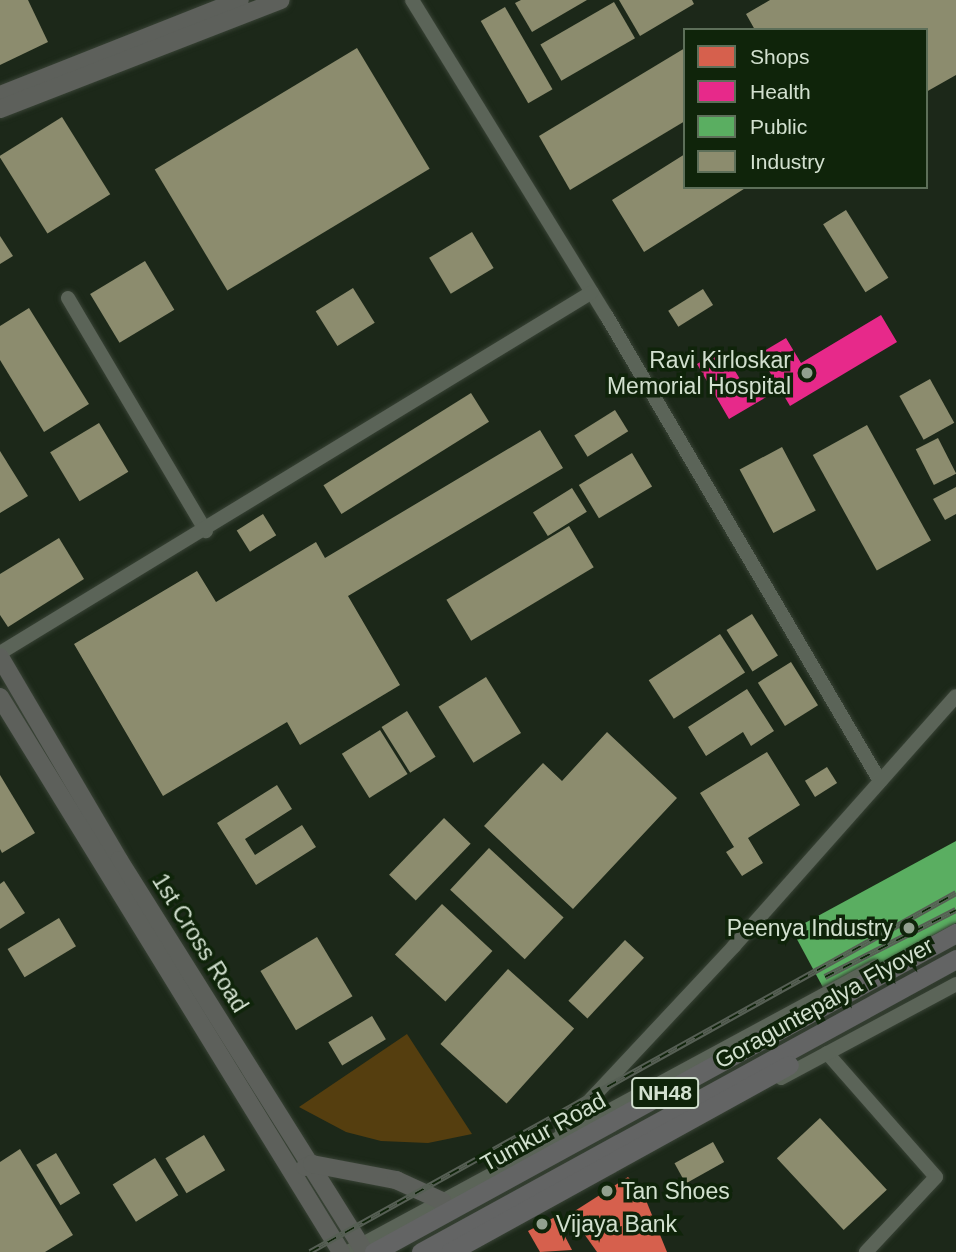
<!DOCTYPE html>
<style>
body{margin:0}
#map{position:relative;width:956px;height:1252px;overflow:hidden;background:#1c2819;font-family:Arial,sans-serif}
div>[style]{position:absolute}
.green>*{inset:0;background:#553e0f}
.shops>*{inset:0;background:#d6604d}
.health>*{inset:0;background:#e7298a}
.public>*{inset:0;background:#5aae61}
.industry>*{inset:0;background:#8c8c6e;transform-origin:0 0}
.roads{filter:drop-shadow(0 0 2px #384235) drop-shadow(0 0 2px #384235)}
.minor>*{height:14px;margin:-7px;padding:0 7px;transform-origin:7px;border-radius:7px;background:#5b6458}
.major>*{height:18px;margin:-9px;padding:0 9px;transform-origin:9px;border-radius:9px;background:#5d605b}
.highway>*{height:19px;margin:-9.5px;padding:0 9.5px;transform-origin:9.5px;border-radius:9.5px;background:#636464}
.rail>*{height:6px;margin-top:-3px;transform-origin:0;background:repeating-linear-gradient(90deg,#0f240a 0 10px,#565f54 0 20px);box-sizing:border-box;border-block:2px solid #565f54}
.dots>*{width:19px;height:19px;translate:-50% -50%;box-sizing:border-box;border:4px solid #0f240a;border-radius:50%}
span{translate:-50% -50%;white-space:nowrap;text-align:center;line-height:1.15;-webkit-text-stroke:7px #0f240a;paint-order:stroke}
.shield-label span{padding:2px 5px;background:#0f240a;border:2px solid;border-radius:5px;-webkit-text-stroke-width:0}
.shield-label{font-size:21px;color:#d2e0cf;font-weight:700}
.poi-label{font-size:23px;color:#d2e0cf}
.right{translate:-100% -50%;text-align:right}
.left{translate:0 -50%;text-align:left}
.street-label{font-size:23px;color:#d2e0cf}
.legend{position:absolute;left:683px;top:28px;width:245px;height:161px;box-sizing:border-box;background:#0f240a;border:2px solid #5d6f59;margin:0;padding:9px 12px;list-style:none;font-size:21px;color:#d2e0cf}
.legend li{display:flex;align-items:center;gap:14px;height:35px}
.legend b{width:35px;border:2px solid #5d6f59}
</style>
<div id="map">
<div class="green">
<div style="clip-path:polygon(407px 1034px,472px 1134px,428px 1143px,381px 1141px,346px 1132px,299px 1107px)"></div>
</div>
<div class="shops">
<div style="clip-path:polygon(628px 1177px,643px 1193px,667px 1252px,597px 1252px,570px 1214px)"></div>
<div style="clip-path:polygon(555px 1217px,572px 1250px,540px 1252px,528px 1231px)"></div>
</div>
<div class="health">
<div style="clip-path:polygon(881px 315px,897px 342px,790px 406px,780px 389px,729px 419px,697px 364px,722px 349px,750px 396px,775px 381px,759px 354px,786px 338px,801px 363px)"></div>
</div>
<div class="public">
<div style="clip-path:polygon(956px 841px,956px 923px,826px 993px,792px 930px)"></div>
</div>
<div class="industry">
<div style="clip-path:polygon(0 0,28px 0,48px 42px,0 65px)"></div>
<div style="clip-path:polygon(521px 0,587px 0,532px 32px,515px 3px)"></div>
<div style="clip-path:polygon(619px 0,692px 0,694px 4px,640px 36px)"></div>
<div style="clip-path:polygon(770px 0,956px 0,956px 75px,926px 92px,926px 30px,755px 30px,746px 14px)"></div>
<div style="left:614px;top:2px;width:42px;height:85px;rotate:60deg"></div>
<div style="left:505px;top:7px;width:95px;height:28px;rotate:60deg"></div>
<div style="left:357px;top:48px;width:141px;height:236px;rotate:59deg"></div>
<div style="clip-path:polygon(685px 48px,685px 121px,570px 190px,539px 136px)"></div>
<div style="left:62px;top:117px;width:91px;height:74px;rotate:58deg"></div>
<div style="clip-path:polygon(685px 154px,685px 187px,747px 187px,644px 252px,612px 200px)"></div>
<div style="left:846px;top:210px;width:80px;height:27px;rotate:58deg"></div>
<div style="left:472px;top:232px;width:42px;height:50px;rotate:59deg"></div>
<div style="clip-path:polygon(0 236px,13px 256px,0 264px)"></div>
<div style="left:145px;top:261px;width:57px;height:64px;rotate:59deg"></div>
<div style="left:353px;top:288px;width:41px;height:44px;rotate:58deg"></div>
<div style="left:703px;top:289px;width:19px;height:41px;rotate:58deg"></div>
<div style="clip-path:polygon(29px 308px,89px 404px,44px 432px,0 360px,0 326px)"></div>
<div style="left:930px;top:379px;width:50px;height:35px;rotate:61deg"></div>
<div style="left:471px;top:393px;width:34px;height:174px;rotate:58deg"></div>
<div style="left:615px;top:410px;width:25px;height:48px;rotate:58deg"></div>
<div style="left:99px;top:423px;width:57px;height:57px;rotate:59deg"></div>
<div style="left:867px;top:425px;width:132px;height:62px;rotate:61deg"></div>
<div style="clip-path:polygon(540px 430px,563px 468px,348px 596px,400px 685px,300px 745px,287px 722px,163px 796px,74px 644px,197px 571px,216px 602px,316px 542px,325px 558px)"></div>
<div style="left:938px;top:438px;width:40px;height:25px;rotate:63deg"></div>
<div style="left:782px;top:447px;width:72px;height:48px;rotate:62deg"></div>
<div style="clip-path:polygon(0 451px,28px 496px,0 513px)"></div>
<div style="left:632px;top:453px;width:39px;height:62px;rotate:59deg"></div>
<div style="clip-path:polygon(956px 487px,956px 514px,945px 520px,933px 499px)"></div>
<div style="left:572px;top:488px;width:28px;height:46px;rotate:58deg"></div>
<div style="left:263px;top:514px;width:25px;height:31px;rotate:58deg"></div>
<div style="left:569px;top:526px;width:48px;height:143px;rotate:59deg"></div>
<div style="clip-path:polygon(59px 538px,84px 579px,8px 627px,0 615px,0 574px)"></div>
<div style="left:752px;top:614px;width:49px;height:30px;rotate:58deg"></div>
<div style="left:720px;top:634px;width:46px;height:85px;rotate:57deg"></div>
<div style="left:791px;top:662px;width:51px;height:39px;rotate:58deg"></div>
<div style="left:486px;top:677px;width:66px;height:56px;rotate:58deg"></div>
<div style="clip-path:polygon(747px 689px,774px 731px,751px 746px,743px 732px,706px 756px,688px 727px)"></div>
<div style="left:407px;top:711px;width:54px;height:30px;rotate:58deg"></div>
<div style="left:380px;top:730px;width:52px;height:45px;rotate:58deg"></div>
<div style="clip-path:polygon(607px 732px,677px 798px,573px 909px,484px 826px,543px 763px,562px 781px)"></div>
<div style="clip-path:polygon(767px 752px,800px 805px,748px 838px,763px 863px,742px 876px,726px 852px,734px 847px,700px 793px)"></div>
<div style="left:827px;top:767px;width:19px;height:26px;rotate:58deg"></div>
<div style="clip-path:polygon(0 775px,35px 833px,2px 853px,0 849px)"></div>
<div style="clip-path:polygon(277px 785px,292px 809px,245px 839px,255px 855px,302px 825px,316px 847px,256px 885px,217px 823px)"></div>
<div style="left:444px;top:818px;width:37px;height:79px;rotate:44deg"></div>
<div style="left:489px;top:848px;width:102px;height:57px;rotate:43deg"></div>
<div style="clip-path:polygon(4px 881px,25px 913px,0 929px,0 884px)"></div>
<div style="left:442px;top:904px;width:69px;height:69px;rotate:43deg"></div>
<div style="left:59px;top:918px;width:33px;height:60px;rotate:59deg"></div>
<div style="left:317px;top:937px;width:69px;height:66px;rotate:59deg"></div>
<div style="left:625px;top:940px;width:26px;height:83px;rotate:43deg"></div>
<div style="left:508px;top:969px;width:89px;height:101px;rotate:42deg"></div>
<div style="left:372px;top:1016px;width:27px;height:51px;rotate:59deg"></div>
<div style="left:820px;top:1118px;width:98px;height:59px;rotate:47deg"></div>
<div style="left:204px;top:1135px;width:41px;height:45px;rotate:59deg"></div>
<div style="left:713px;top:1142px;width:23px;height:44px;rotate:61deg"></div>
<div style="clip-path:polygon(20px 1149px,73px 1235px,45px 1252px,0 1252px,0 1162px)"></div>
<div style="left:56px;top:1153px;width:47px;height:23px;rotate:59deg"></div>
<div style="left:155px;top:1158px;width:44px;height:50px;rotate:58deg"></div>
</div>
<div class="roads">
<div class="minor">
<div style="left:412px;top:0;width:370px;rotate:58.4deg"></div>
<div style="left:606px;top:315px;width:541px;rotate:59.55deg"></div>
<div style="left:68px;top:298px;width:271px;rotate:59.4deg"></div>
<div style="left:0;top:653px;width:693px;rotate:-31.37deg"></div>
<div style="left:827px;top:1053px;width:165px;rotate:48.7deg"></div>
<div style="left:936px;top:1177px;width:103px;rotate:133deg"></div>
<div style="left:781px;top:1078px;width:199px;rotate:-28.2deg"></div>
<div style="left:562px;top:1130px;width:252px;rotate:-46.9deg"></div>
<div style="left:734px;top:946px;width:334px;rotate:-48.4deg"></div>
<div style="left:348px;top:1252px;width:599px;rotate:-28.4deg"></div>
</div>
<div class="major">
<div style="left:0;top:95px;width:258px;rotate:-21.6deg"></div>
<div style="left:0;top:109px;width:301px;rotate:-21.2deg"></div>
<div style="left:0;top:657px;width:235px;rotate:59.6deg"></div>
<div style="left:119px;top:860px;width:463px;rotate:57.9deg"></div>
<div style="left:0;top:697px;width:651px;rotate:58.43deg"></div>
<div style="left:305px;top:1167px;width:8px;rotate:-23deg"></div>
<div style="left:312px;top:1164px;width:86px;rotate:10.8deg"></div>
<div style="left:396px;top:1180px;width:51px;rotate:24.5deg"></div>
</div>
<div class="highway">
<div style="left:374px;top:1252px;width:664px;rotate:-28.73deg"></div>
<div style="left:421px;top:1252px;width:610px;rotate:-28.71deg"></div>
<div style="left:450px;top:1252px;width:387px;rotate:-28.9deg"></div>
</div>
</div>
<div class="rail">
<div style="left:825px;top:977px;width:147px;rotate:-27.1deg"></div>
<div style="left:310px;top:1252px;width:739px;rotate:-29.06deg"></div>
</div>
<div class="dots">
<div style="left:807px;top:373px;background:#92a08f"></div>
<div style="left:909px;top:928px;background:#92a08f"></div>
<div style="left:607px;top:1191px;background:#92a08f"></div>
<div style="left:542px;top:1224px;background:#92a08f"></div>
</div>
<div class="shield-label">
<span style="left:665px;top:1093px">NH48</span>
</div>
<div class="poi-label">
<span class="right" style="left:791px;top:373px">Ravi Kirloskar<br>Memorial Hospital</span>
<span class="right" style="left:893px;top:928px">Peenya Industry</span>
<span class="left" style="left:621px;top:1191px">Tan Shoes</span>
<span class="left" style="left:556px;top:1224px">Vijaya Bank</span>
</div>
<div class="street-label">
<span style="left:200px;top:943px;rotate:58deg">1st Cross Road</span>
<span style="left:824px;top:1003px;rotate:-29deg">Goraguntepalya Flyover</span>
<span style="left:543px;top:1132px;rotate:-29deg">Tumkur Road</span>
</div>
<ul class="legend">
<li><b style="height:19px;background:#d6604d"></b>Shops</li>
<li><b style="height:19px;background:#e7298a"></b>Health</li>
<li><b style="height:19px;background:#5aae61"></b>Public</li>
<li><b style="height:19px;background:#8c8c6e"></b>Industry</li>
</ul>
</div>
